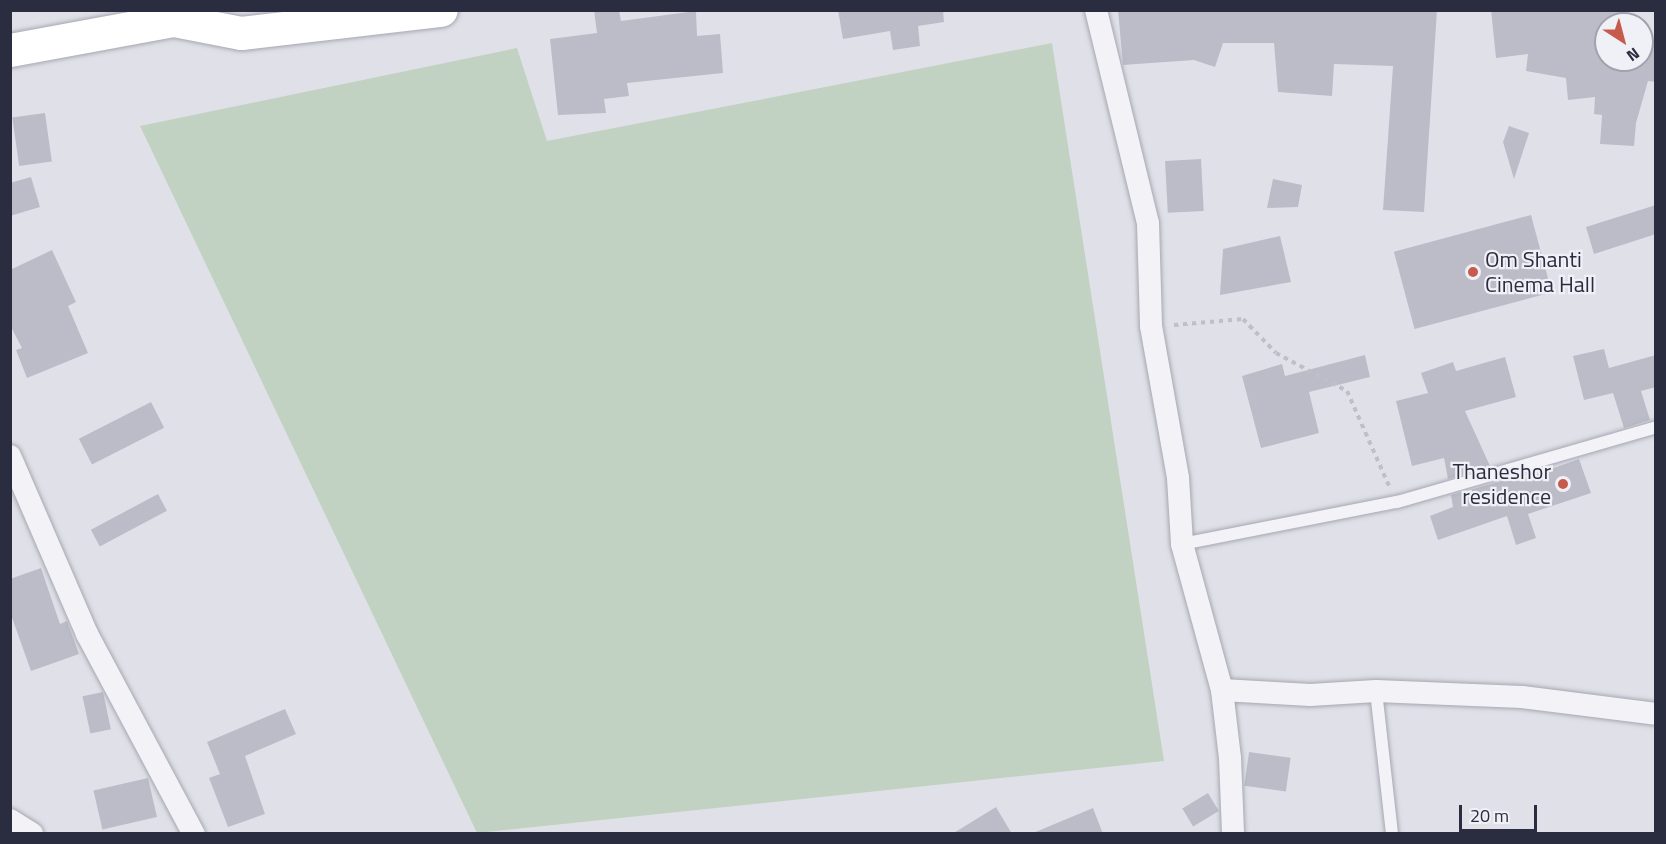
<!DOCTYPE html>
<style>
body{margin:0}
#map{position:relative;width:1666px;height:844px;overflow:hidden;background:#e0e1e8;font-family:"Titillium Web",sans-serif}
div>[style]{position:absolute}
.green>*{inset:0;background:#c2d2c2}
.building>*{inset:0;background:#bbbcc8;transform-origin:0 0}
.path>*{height:4px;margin-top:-2px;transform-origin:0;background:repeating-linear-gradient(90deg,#bfbfc7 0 4.5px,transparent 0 9px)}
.roads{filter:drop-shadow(0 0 2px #a6a7b2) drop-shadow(0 0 2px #a6a7b2)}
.service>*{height:12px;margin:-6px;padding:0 6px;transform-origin:6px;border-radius:6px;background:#f3f3f7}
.minor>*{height:22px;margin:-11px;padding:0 11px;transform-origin:11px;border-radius:11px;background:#f3f3f7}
.primary>*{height:33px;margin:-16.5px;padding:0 16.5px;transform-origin:16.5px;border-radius:16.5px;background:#fff}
.dots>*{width:16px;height:16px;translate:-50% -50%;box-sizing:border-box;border:3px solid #f0f1f6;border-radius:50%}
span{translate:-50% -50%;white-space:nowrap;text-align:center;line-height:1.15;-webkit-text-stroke:4.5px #f0f1f6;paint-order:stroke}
.poi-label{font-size:22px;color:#2a2c3f}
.left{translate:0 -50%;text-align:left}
.right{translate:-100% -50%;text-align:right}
.frame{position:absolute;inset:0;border:12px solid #2a2c3f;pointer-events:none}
.north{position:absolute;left:1594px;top:12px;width:60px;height:60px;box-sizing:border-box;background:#f0f1f6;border:2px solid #a1a2ad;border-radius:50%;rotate:144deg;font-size:16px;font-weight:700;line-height:24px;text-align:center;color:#2a2c3f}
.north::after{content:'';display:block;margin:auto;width:21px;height:27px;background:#c65b4d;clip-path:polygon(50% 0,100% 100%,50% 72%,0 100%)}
.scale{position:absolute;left:1459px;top:805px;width:78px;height:27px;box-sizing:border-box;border:3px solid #2a2c3f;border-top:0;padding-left:8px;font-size:18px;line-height:21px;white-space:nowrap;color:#2a2c3f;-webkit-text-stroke:4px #f0f1f6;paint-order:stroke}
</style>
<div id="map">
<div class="green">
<div style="clip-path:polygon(1052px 43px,1164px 761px,477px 833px,140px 126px,517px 48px,547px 141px)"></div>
</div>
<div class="building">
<div style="clip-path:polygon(594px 10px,619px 10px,621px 21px,696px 11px,697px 36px,720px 34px,723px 73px,627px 83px,629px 96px,604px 99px,606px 113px,558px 115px,550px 39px,597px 33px)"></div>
<div style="clip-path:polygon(838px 10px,943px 10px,944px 22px,918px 26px,920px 46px,893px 50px,890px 31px,843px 39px)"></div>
<div style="clip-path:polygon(1118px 10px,1437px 10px,1424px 212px,1383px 210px,1393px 66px,1334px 64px,1332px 96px,1278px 92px,1274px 43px,1223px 43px,1215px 67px,1194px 60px,1123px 65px)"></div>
<div style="clip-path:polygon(1491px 10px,1623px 10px,1621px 24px,1606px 24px,1606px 60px,1642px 60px,1642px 38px,1656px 41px,1656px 82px,1648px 81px,1636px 123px,1634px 146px,1600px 144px,1602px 115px,1594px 114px,1595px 97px,1568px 100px,1566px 78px,1526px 71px,1528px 54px,1496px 58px)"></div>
<div style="left:45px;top:113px;width:49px;height:33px;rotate:82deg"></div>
<div style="clip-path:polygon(1509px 126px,1529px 133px,1514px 179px,1503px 142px)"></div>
<div style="left:1201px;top:159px;width:52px;height:36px;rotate:87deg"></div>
<div style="clip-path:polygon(31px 177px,40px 207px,10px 216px,10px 183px)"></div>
<div style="clip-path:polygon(1273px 179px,1302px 185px,1298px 207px,1267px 208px)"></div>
<div style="clip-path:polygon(1656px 205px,1656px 234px,1594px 254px,1586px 227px)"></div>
<div style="left:1531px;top:215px;width:80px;height:142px;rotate:75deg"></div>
<div style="clip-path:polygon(1280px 236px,1291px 282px,1220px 295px,1223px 249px)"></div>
<div style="clip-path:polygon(52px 250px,76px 302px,68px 306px,88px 353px,27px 378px,16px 350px,22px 348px,10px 325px,10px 270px)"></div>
<div style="clip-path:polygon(1604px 349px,1609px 368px,1656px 355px,1656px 387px,1641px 391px,1650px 420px,1624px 428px,1613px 393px,1584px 400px,1573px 356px)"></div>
<div style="clip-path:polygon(1365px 355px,1370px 377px,1309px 392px,1319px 433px,1261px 448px,1242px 376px,1282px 364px,1285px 376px)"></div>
<div style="clip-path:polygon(1505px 357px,1516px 397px,1465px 411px,1490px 466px,1448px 479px,1444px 458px,1412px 466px,1396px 401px,1428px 393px,1421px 373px,1453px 362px,1456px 371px)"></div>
<div style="left:151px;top:402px;width:29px;height:81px;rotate:63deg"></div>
<div style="clip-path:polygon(1579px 459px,1591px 493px,1528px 514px,1536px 538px,1516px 545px,1507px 516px,1438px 540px,1430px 516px,1453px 507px,1451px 495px,1517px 477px,1518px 481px)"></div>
<div style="left:158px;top:494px;width:19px;height:76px;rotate:62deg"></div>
<div style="clip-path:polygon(41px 568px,60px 624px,67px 621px,79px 654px,31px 671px,10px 612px,10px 579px)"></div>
<div style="left:103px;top:692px;width:38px;height:21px;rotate:78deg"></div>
<div style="clip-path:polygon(285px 709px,296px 734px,245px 756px,265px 814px,228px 827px,209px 778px,220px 774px,207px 742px)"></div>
<div style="left:1249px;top:752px;width:42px;height:34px;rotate:8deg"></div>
<div style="left:148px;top:778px;width:40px;height:56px;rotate:77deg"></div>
<div style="left:1208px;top:793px;width:21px;height:30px;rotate:59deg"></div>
<div style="clip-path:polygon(996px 807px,1012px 834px,952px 834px)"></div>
<div style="clip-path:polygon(1093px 808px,1103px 834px,1033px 834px,1033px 833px)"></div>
</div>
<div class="path">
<div style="left:1174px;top:325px;width:69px;rotate:-5deg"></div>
<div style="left:1243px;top:319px;width:47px;rotate:45.9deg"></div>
<div style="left:1276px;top:353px;width:81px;rotate:28.2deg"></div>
<div style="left:1347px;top:391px;width:104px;rotate:66.1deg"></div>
</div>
<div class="roads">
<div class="service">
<div style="left:1182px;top:544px;width:219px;rotate:-11.1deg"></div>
<div style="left:1397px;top:502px;width:270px;rotate:-16.1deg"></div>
<div style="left:1376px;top:691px;width:144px;rotate:83.6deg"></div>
</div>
<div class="minor">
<div style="left:1096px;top:10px;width:219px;rotate:76.3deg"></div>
<div style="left:1148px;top:223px;width:103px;rotate:88.3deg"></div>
<div style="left:1151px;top:326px;width:154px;rotate:79.9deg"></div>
<div style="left:1178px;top:478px;width:66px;rotate:86.5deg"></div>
<div style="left:1182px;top:544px;width:151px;rotate:74.7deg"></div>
<div style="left:1222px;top:690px;width:68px;rotate:83.3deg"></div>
<div style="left:1230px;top:758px;width:76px;rotate:87.7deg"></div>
<div style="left:10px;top:456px;width:194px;rotate:66.6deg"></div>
<div style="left:87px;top:634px;width:227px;rotate:61.9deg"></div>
<div style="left:1222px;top:690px;width:88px;rotate:3.3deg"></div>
<div style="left:1310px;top:695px;width:66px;rotate:-3.5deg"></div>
<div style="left:1376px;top:691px;width:146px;rotate:2.4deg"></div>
<div style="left:1522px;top:697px;width:135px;rotate:7.2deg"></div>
<div style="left:10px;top:820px;width:26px;rotate:32deg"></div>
</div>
<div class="primary">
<div style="left:10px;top:50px;width:167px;rotate:-10.4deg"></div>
<div style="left:174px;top:20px;width:68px;rotate:11deg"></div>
<div style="left:241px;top:33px;width:201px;rotate:-6.6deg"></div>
</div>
</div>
<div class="dots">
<div style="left:1473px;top:272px;background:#c65b4d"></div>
<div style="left:1563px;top:484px;background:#c65b4d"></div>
</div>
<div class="poi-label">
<span class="left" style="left:1485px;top:272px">Om Shanti<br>Cinema Hall</span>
<span class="right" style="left:1551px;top:484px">Thaneshor<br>residence</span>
</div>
<div class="frame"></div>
<div class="north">N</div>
<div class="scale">20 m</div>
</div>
